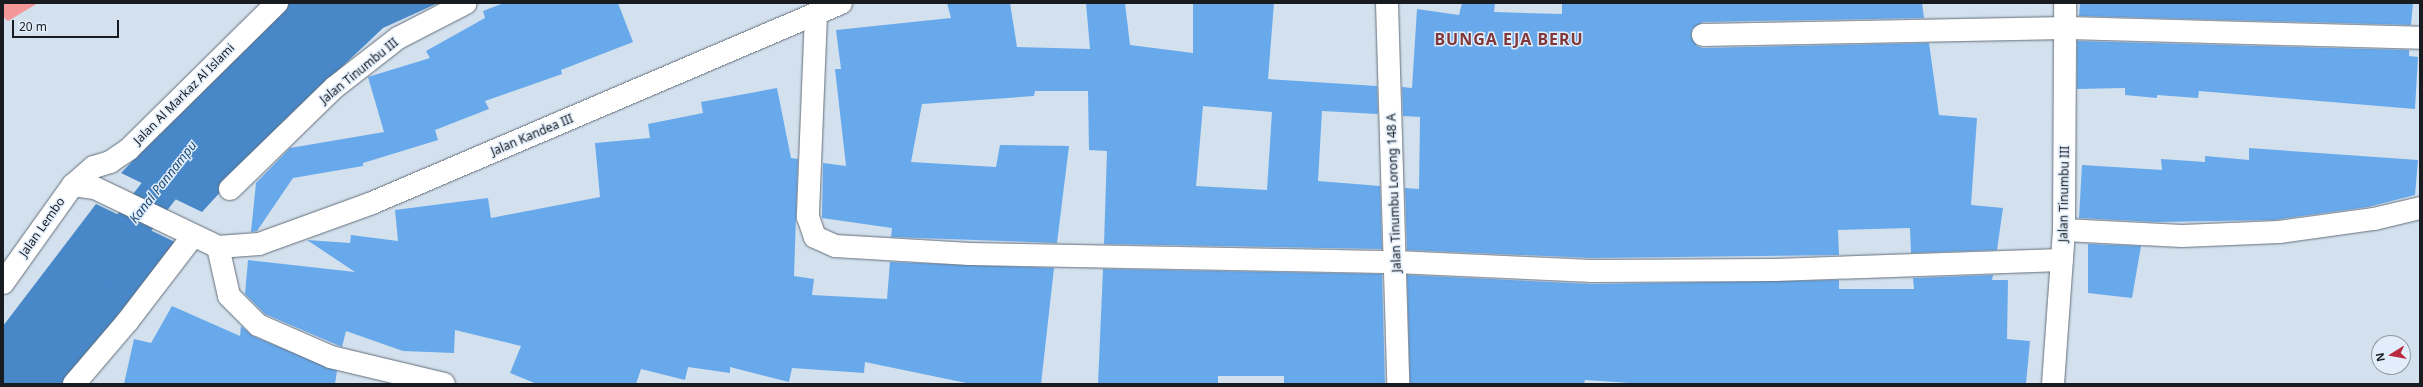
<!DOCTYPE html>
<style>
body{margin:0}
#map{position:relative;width:2423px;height:387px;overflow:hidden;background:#d3e0ed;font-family:"Noto Sans",sans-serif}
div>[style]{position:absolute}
.green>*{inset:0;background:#f39799}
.water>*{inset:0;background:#4888c9}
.canal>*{height:37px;margin:-18.5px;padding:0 18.5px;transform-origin:18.5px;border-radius:18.5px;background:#4888c9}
.building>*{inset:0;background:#68a9ec}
.roads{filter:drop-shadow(0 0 1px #646f7b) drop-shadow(0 0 1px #646f7b)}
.minor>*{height:22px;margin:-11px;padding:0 11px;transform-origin:11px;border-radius:11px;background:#fff}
span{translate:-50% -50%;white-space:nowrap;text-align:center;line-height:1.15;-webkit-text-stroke:3px #e1edfa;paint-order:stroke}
.street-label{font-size:12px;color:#181c21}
.water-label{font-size:13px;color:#1d4b77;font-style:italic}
.district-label{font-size:16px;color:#80383c;font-weight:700;letter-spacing:1px}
.frame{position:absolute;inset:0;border:4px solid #181c21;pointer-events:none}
.north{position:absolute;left:2371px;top:335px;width:40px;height:40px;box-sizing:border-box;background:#e1edfa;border:1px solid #9199a3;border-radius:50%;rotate:259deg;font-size:11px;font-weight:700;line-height:16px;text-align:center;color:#181c21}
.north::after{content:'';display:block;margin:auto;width:14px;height:18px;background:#ba293f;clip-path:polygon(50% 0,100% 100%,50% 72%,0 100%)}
.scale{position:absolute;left:12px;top:20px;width:107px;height:18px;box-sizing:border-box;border:2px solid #181c21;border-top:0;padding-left:5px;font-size:12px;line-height:14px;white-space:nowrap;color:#181c21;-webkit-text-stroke:3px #e1edfa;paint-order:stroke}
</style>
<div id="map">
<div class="green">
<div style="clip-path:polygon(3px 3px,38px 3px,8px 21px,3px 17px)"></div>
</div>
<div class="water">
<div style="clip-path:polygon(286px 3px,438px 3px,383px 28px,292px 114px,202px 212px,121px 173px)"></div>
<div style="clip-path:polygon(96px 204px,175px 242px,64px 384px,3px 384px,3px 326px)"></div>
</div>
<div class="canal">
<div style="left:102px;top:263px;width:142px;rotate:-52.2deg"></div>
</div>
<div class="building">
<div style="clip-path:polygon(504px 3px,618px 3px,633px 42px,561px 70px,562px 74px,485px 101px,489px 109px,435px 130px,438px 140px,363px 163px,363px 166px,293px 178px,257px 231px,251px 232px,256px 183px,290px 148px,384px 132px,368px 77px,430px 58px,426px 51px,485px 18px,483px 11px)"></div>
<div style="clip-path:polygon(evenodd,947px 3px,1010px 3px,1017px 47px,1090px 49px,1086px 3px,1125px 3px,1130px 45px,1193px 53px,1193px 3px,1274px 3px,1268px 79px,1377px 86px,1378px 114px,1322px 111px,1318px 181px,1380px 186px,1382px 249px,1104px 244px,1107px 151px,1089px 150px,1088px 91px,1035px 91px,1034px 96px,922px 104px,911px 162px,996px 167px,1000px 145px,1069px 146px,1057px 243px,891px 237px,892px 228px,822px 218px,823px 163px,846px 166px,835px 69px,841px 69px,836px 30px,951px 18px,947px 3px,1203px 106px,1272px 112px,1267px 190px,1196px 186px,1203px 106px)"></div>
<div style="clip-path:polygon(1462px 3px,1495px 3px,1494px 12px,1562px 14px,1562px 3px,1922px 3px,1924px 18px,1703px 22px,1692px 29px,1691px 36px,1697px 46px,1703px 48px,1929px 43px,1939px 115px,1977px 118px,1971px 205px,2003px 208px,1997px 250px,1911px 253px,1910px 228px,1838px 230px,1839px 255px,1592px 258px,1407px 250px,1405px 188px,1419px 189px,1420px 117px,1403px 116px,1402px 87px,1412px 88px,1417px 9px,1459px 15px)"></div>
<div style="clip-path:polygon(2080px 3px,2413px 3px,2411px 25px,2079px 16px)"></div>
<div style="clip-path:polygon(2077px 41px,2409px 50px,2409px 56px,2418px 57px,2415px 109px,2199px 91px,2198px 98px,2157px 95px,2157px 98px,2125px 95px,2125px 88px,2077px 89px)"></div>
<div style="clip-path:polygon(777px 88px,791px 158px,798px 159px,794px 276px,814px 279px,812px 295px,887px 299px,890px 262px,1054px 268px,1041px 384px,971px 384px,865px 362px,864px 373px,792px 368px,789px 382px,730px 367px,730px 373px,688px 367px,685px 380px,641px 369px,636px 384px,537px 384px,510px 373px,521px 346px,455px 330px,454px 353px,403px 351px,346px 331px,342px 347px,265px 314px,245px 294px,248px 260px,355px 272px,307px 240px,350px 243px,351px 235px,398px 241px,395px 210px,488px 198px,491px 218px,600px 197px,595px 143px,650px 138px,648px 124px,703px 113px,701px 102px)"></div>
<div style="clip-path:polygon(2249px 148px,2418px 160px,2415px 195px,2368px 207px,2274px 220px,2155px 222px,2079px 218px,2082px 165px,2162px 170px,2161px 159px,2205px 162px,2205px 156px,2249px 160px)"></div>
<div style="clip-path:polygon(2088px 244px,2141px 246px,2132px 298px,2088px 293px)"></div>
<div style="clip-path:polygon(1103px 269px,1382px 274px,1385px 384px,1284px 384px,1284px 376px,1218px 376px,1218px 384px,1098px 384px)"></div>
<div style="clip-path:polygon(1407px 275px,1592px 284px,1839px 280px,1839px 289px,1914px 289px,1913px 278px,1993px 275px,1992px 280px,2008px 280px,2007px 339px,2030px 341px,2026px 384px,1645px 384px,1585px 380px,1584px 384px,1410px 384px)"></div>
<div style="clip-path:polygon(172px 306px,240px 336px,241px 326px,253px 336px,337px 371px,335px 384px,124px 384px,134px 339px,151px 343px)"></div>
</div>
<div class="roads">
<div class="minor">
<div style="left:1387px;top:3px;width:381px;rotate:88.3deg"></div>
<div style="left:816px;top:14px;width:203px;rotate:92.3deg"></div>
<div style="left:808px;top:217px;width:21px;rotate:71deg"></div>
<div style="left:815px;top:237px;width:22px;rotate:24deg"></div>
<div style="left:835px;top:246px;width:135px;rotate:3.4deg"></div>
<div style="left:970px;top:254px;width:426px;rotate:1.1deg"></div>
<div style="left:1396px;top:262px;width:196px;rotate:2.6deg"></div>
<div style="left:1592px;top:271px;width:183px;rotate:-0.3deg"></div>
<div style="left:1775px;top:270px;width:287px;rotate:-2deg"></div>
<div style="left:1703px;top:35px;width:364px;rotate:-1.1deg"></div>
<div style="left:2067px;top:28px;width:353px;rotate:1.6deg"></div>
<div style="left:73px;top:185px;width:22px;rotate:8deg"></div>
<div style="left:95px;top:188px;width:136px;rotate:25.6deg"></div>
<div style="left:218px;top:247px;width:41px;rotate:-4.2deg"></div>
<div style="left:259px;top:244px;width:120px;rotate:-19.9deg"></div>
<div style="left:372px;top:203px;width:510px;rotate:-23.1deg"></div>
<div style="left:230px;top:189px;width:146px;rotate:-44.2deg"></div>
<div style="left:335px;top:87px;width:80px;rotate:-37.9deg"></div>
<div style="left:398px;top:38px;width:76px;rotate:-27.2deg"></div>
<div style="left:2064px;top:230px;width:118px;rotate:2.9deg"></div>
<div style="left:2182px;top:236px;width:97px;rotate:-2.4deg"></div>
<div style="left:2279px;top:232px;width:96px;rotate:-7.8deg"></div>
<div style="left:2374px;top:219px;width:47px;rotate:-13.4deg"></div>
<div style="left:218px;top:247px;width:50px;rotate:77.3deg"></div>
<div style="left:229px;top:296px;width:41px;rotate:45deg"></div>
<div style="left:258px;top:325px;width:80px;rotate:23.7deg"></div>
<div style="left:331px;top:357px;width:116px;rotate:13.4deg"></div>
<div style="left:3px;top:283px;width:120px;rotate:-54.5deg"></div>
<div style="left:73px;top:185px;width:28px;rotate:-41deg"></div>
<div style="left:94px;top:167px;width:17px;rotate:-17deg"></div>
<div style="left:110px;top:162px;width:23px;rotate:-34deg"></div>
<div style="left:129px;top:149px;width:208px;rotate:-44.6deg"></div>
<div style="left:74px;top:384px;width:82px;rotate:-49.5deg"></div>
<div style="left:127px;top:322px;width:108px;rotate:-52.5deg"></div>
<div style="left:2053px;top:384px;width:154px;rotate:-85.9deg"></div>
<div style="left:2064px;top:230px;width:227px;rotate:-89.7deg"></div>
</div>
</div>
<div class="street-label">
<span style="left:359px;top:71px;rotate:-39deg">Jalan Tinumbu III</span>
<span style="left:184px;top:94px;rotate:-45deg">Jalan Al Markaz Al Islami</span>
<span style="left:532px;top:135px;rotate:-23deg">Jalan Kandea III</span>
<span style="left:1394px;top:193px;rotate:-92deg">Jalan Tinumbu Lorong 148 A</span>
<span style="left:2064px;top:194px;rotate:-89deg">Jalan Tinumbu III</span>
<span style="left:42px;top:227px;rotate:-55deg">Jalan Lembo</span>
</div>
<div class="water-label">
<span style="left:163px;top:182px;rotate:-52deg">Kanal Pannampu</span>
</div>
<div class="district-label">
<span style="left:1509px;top:39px">BUNGA EJA BERU</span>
</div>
<div class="frame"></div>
<div class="north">N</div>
<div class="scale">20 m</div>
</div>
